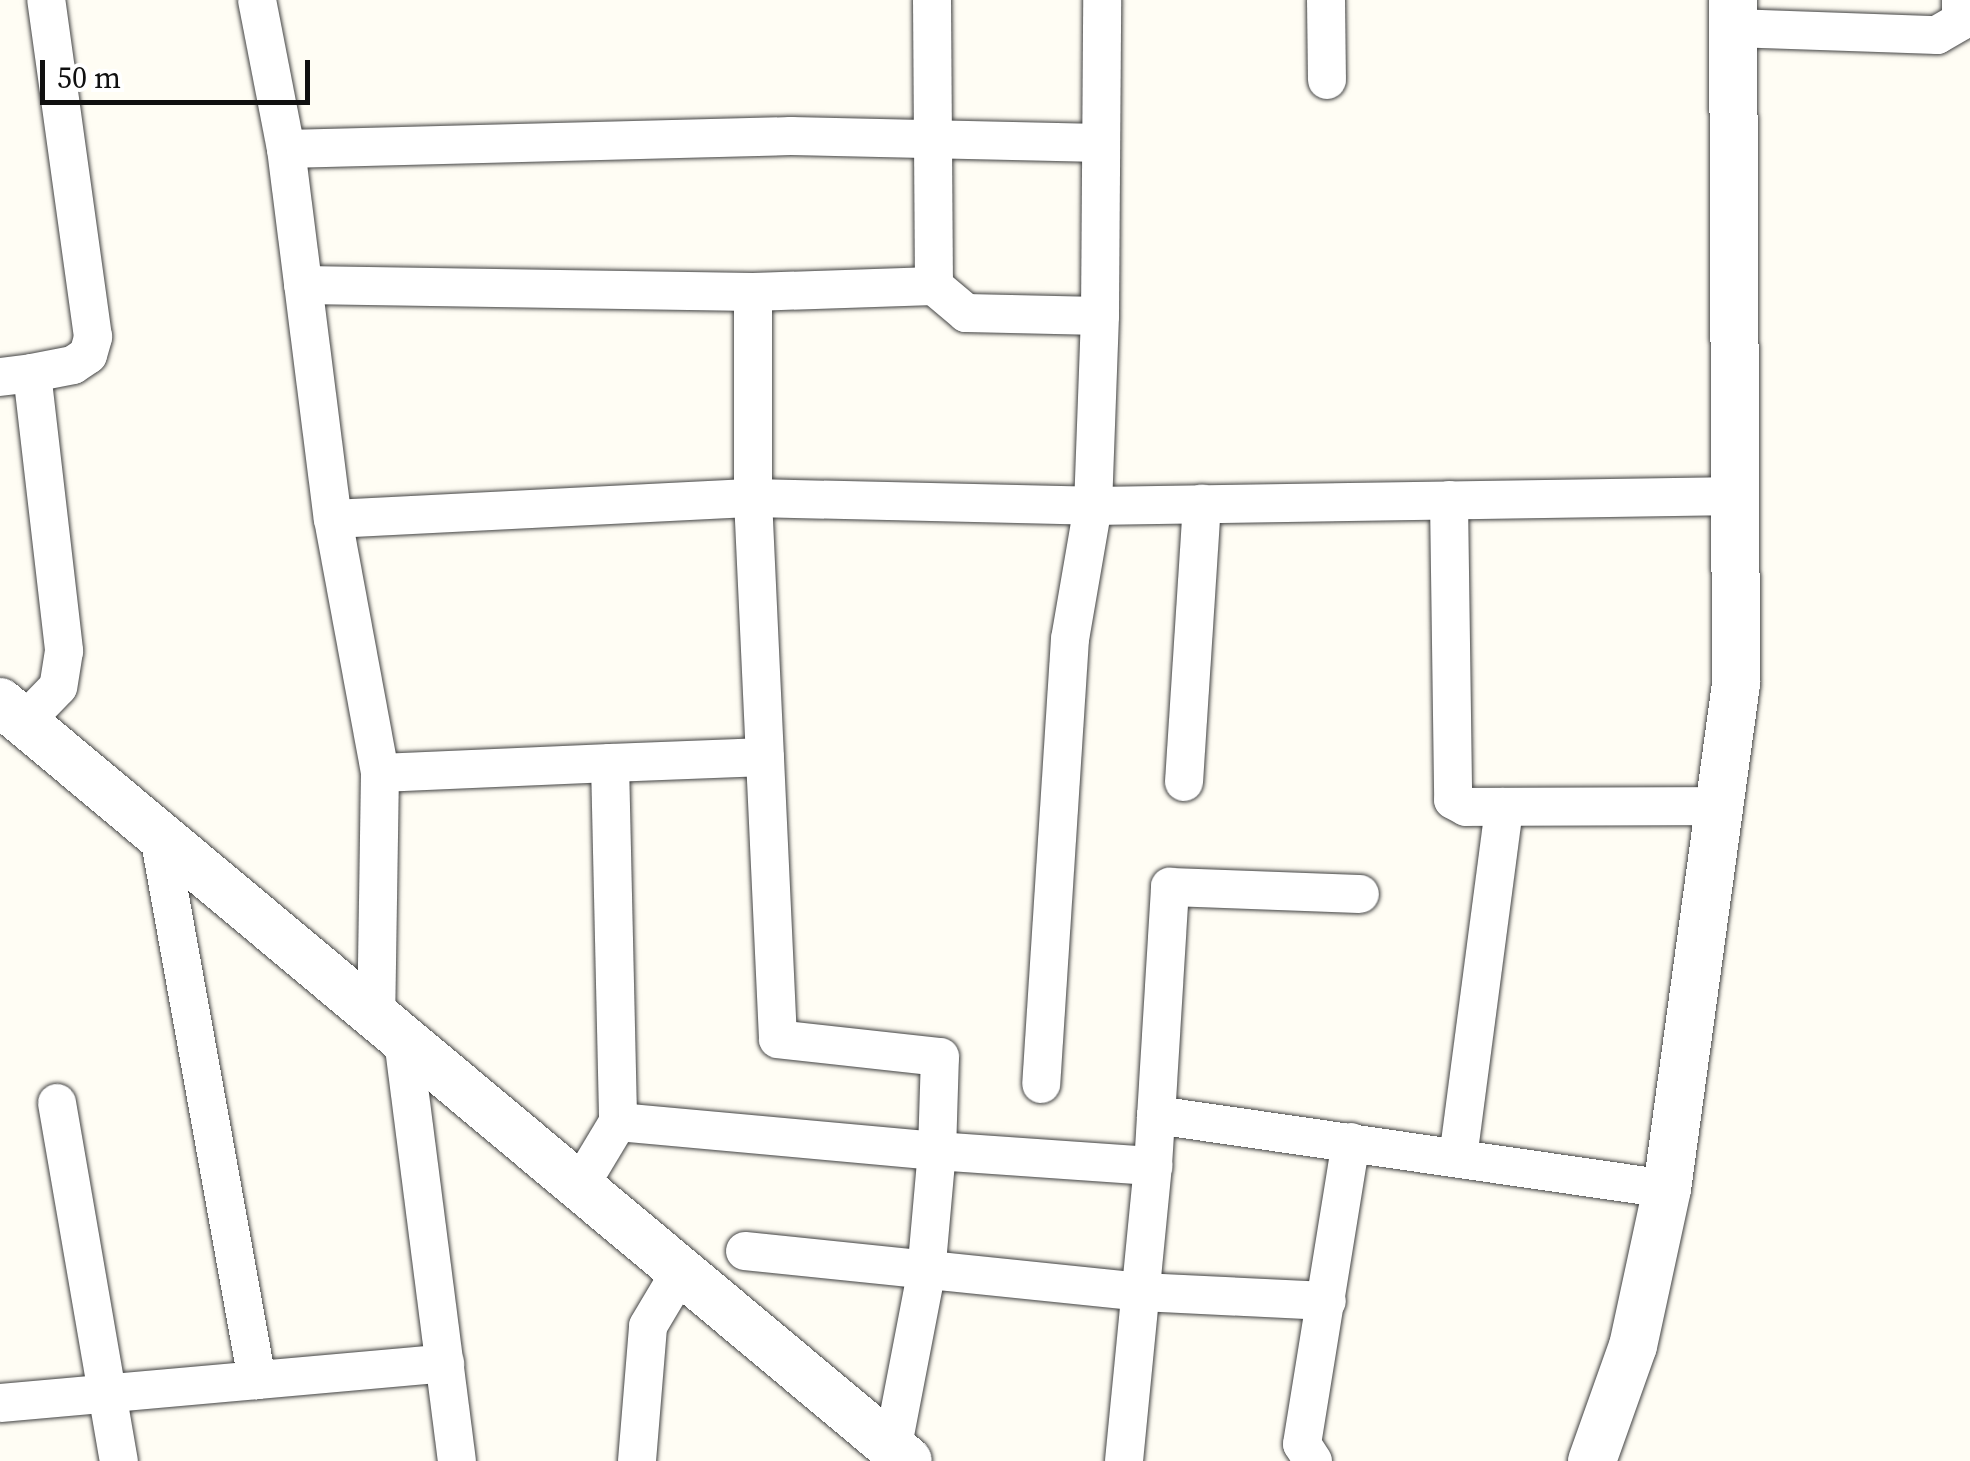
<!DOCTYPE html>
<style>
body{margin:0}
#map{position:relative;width:1970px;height:1461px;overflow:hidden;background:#fffdf4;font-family:"Source Serif 4",serif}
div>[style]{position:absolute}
.roads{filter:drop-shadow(0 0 2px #434343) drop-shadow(0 0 2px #434343)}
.minor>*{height:38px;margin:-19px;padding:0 19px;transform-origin:19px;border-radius:19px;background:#fff}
.tertiary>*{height:48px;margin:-24px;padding:0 24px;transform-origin:24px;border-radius:24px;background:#fff}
span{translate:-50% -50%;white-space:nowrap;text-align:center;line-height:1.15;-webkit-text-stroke:10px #fff;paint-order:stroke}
.scale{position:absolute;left:40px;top:60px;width:270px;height:45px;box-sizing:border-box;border:5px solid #101010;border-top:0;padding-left:12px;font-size:30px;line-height:35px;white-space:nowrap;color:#101010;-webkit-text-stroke:8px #fff;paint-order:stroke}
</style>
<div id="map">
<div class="roads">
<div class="minor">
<div style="left:257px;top:0;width:152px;rotate:79deg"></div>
<div style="left:286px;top:149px;width:373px;rotate:82.8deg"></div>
<div style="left:333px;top:519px;width:258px;rotate:79.5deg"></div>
<div style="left:380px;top:773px;width:244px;rotate:90.9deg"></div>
<div style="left:932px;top:0;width:286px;rotate:89.6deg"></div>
<div style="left:934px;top:286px;width:42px;rotate:40.2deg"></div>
<div style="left:966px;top:313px;width:134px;rotate:1.3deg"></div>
<div style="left:1100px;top:316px;width:190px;rotate:92.1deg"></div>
<div style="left:1093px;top:506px;width:135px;rotate:99.8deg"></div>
<div style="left:1070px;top:639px;width:446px;rotate:93.7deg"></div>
<div style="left:1326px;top:0;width:80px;rotate:89.3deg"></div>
<div style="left:1733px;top:28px;width:204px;rotate:2deg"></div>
<div style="left:1937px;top:35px;width:28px;rotate:-30deg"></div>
<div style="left:1961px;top:21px;width:21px;rotate:-90deg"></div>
<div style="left:286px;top:149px;width:505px;rotate:-1.47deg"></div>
<div style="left:791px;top:136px;width:310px;rotate:1.3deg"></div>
<div style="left:303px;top:285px;width:450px;rotate:0.9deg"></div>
<div style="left:753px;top:292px;width:181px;rotate:-1.9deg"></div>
<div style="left:1100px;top:316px;width:316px;rotate:-89.6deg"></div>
<div style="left:32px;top:373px;width:42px;rotate:-11deg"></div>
<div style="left:73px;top:365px;width:18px;rotate:-34deg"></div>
<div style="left:88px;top:355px;width:19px;rotate:-74deg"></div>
<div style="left:93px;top:337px;width:340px;rotate:-97.9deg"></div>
<div style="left:0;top:377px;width:32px;rotate:-7deg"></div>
<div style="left:32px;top:373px;width:280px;rotate:83.4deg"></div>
<div style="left:64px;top:651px;width:36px;rotate:99deg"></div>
<div style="left:58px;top:687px;width:49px;rotate:134.2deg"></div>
<div style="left:1449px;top:500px;width:300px;rotate:89.2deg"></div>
<div style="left:1453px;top:800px;width:15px;rotate:28deg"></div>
<div style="left:1466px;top:807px;width:257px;rotate:-0.2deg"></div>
<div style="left:333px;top:519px;width:421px;rotate:-2.9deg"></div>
<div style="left:753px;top:498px;width:340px;rotate:1.3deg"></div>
<div style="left:1093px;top:506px;width:647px;rotate:-0.89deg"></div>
<div style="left:610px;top:763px;width:155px;rotate:-2.2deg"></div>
<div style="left:380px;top:773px;width:230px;rotate:-2.5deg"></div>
<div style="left:610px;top:763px;width:359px;rotate:88.7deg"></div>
<div style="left:1184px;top:782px;width:279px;rotate:-86.3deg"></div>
<div style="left:159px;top:836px;width:553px;rotate:79.79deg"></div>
<div style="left:403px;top:1040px;width:424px;rotate:82.7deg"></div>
<div style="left:57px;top:1103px;width:363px;rotate:80.2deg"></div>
<div style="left:1156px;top:1115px;width:516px;rotate:8.24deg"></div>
<div style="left:1458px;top:1158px;width:354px;rotate:-82.5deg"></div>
<div style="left:579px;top:1187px;width:76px;rotate:-59deg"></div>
<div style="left:618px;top:1122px;width:320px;rotate:5.2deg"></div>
<div style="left:937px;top:1151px;width:94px;rotate:-88.2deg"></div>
<div style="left:940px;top:1057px;width:163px;rotate:-173.7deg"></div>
<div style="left:778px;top:1039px;width:542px;rotate:-92.65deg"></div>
<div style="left:753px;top:498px;width:206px;rotate:-90deg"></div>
<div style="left:745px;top:1251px;width:398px;rotate:5.9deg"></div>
<div style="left:1141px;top:1292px;width:186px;rotate:2.8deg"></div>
<div style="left:0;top:1403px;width:447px;rotate:-5.1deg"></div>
<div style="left:637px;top:1461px;width:135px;rotate:-85.3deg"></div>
<div style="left:648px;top:1326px;width:63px;rotate:-59.3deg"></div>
<div style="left:890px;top:1461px;width:190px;rotate:-79.1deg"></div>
<div style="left:926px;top:1274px;width:123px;rotate:-84.9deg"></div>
<div style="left:937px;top:1151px;width:217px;rotate:4deg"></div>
<div style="left:1153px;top:1166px;width:280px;rotate:-86.5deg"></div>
<div style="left:1170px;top:887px;width:190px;rotate:2.1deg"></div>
<div style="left:1124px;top:1461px;width:296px;rotate:-84.4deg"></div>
<div style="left:1313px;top:1461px;width:20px;rotate:-123deg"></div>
<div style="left:1302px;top:1444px;width:306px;rotate:-80.8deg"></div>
</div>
<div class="tertiary">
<div style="left:0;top:702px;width:1183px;rotate:39.89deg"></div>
<div style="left:1592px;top:1461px;width:122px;rotate:-70.4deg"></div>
<div style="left:1633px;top:1346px;width:161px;rotate:-77.8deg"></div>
<div style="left:1667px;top:1189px;width:510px;rotate:-82.22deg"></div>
<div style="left:1736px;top:684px;width:684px;rotate:-90.25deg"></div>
</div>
</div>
<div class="scale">50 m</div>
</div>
